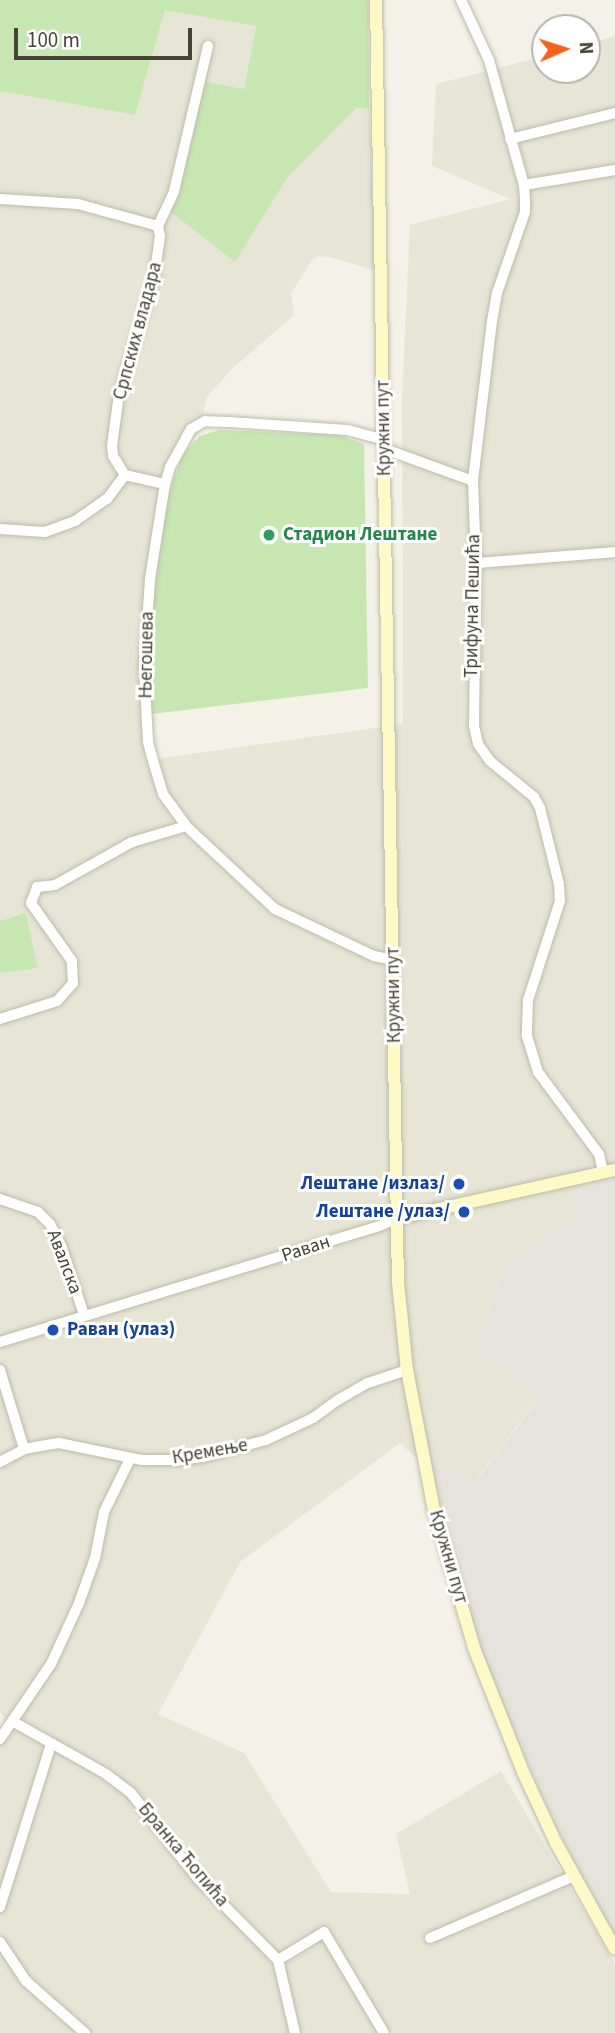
<!DOCTYPE html>
<meta charset="utf-8">
<style>
body{margin:0}
#map{position:relative;width:615px;height:2033px;overflow:hidden;background:#f4f2e8;font-family:"Source Sans 3",sans-serif}
div>[style]{position:absolute}
.residential>*{inset:0;background:#e7e5d6}
.industrial>*{inset:0;background:#e6e3dc}
.green>*{inset:0;background:#c6e7b1}
.roads{filter:drop-shadow(0 0 2px #bfbbaa) drop-shadow(0 0 2px #bfbbaa)}
.street>*{height:10px;margin:-5px;padding:0 5px;transform-origin:5px;border-radius:5px;background:#fff}
.secondary>*{height:12px;margin:-6px;padding:0 6px;transform-origin:6px;border-radius:6px;background:#fefac7}
.dots>*{width:19px;height:19px;translate:-50% -50%;box-sizing:border-box;border:4px solid #fff;border-radius:50%}
span{translate:-50% -50%;white-space:nowrap;text-align:center;line-height:1.15;-webkit-text-stroke:6px #fff;paint-order:stroke}
.street-label{font-size:19px;color:#474336}
.leisure-label{font-size:19px;color:#27864d;font-weight:700}
.left{translate:0 -50%;text-align:left}
.transit-label{font-size:19px;color:#164399;font-weight:700}
.right{translate:-100% -50%;text-align:right}
.north{position:absolute;left:531px;top:14px;width:70px;height:70px;box-sizing:border-box;background:#fff;border:2px solid #b5b4af;border-radius:50%;rotate:87deg;font-size:19px;font-weight:700;line-height:28px;text-align:center;color:#474336}
.north::after{content:'';display:block;margin:auto;width:24px;height:32px;background:#f7611b;clip-path:polygon(50% 0,100% 100%,50% 72%,0 100%)}
.scale{position:absolute;left:14px;top:28px;width:178px;height:32px;box-sizing:border-box;border:4px solid #474336;border-top:0;padding-left:9px;font-size:21px;line-height:24px;white-space:nowrap;color:#474336;-webkit-text-stroke:5px #fff;paint-order:stroke}
</style>
<div id="map">
<div class="residential">
<div style="clip-path:polygon(165px 9px,256px 26px,244px 89px,204px 81px,235px 261px,287px 178px,358px 108px,369px 108px,376px 271px,330px 257px,318px 256px,311px 261px,291px 294px,294px 315px,233px 368px,207px 397px,202px 419px,166px 467px,146px 578px,142px 623px,141px 718px,148px 760px,403px 724px,402px 398px,410px 225px,510px 199px,432px 166px,436px 84px,545px 56px,545px 70px,587px 70px,587px 44px,615px 36px,615px 1179px,571px 1186px,580px 1212px,554px 1232px,539px 1398px,477px 1478px,424px 1465px,400px 1443px,240px 1562px,158px 1714px,244px 1753px,331px 1892px,410px 1894px,396px 1834px,501px 1771px,615px 1964px,615px 2033px,0 2033px,0 1732px,7px 1722px,0 1712px,0 973px,38px 967px,26px 914px,0 921px,0 91px,135px 115px)"></div>
</div>
<div class="industrial">
<div style="clip-path:polygon(615px 1179px,615px 1938px,556px 1827px,492px 1682px,446px 1554px,424px 1465px,478px 1478px,539px 1399px,476px 1349px,506px 1262px,580px 1212px,570px 1186px)"></div>
</div>
<div class="green">
<div style="clip-path:polygon(0 0,368px 0,369px 108px,357px 108px,287px 178px,235px 262px,171px 212px,203px 81px,244px 89px,256px 26px,165px 10px,135px 115px,0 91px)"></div>
<div style="clip-path:polygon(219px 430px,339px 435px,364px 444px,368px 688px,152px 714px,150px 624px,168px 495px,183px 454px,200px 436px)"></div>
<div style="clip-path:polygon(26px 913px,38px 968px,0 973px,0 921px)"></div>
</div>
<div class="roads">
<div class="street">
<div style="left:461px;top:0;width:66px;rotate:65deg"></div>
<div style="left:489px;top:60px;width:130px;rotate:74.4deg"></div>
<div style="left:524px;top:185px;width:15px;rotate:86deg"></div>
<div style="left:525px;top:200px;width:12px;rotate:90deg"></div>
<div style="left:525px;top:212px;width:86px;rotate:109.1deg"></div>
<div style="left:497px;top:293px;width:28px;rotate:100deg"></div>
<div style="left:492px;top:321px;width:161px;rotate:96.8deg"></div>
<div style="left:473px;top:481px;width:82px;rotate:87.9deg"></div>
<div style="left:476px;top:563px;width:163px;rotate:90.7deg"></div>
<div style="left:474px;top:726px;width:18px;rotate:77deg"></div>
<div style="left:478px;top:744px;width:21px;rotate:55deg"></div>
<div style="left:490px;top:761px;width:57px;rotate:39.3deg"></div>
<div style="left:534px;top:797px;width:13px;rotate:61deg"></div>
<div style="left:540px;top:808px;width:78px;rotate:76deg"></div>
<div style="left:559px;top:884px;width:17px;rotate:87deg"></div>
<div style="left:560px;top:901px;width:104px;rotate:107.9deg"></div>
<div style="left:528px;top:1000px;width:36px;rotate:92deg"></div>
<div style="left:527px;top:1036px;width:38px;rotate:73deg"></div>
<div style="left:538px;top:1072px;width:102px;rotate:53.4deg"></div>
<div style="left:599px;top:1154px;width:18px;rotate:77deg"></div>
<div style="left:510px;top:139px;width:108px;rotate:-13.9deg"></div>
<div style="left:524px;top:185px;width:92px;rotate:-9.4deg"></div>
<div style="left:0;top:199px;width:78px;rotate:3.7deg"></div>
<div style="left:78px;top:204px;width:83px;rotate:15.4deg"></div>
<div style="left:158px;top:226px;width:10px;rotate:79deg"></div>
<div style="left:160px;top:236px;width:42px;rotate:98.1deg"></div>
<div style="left:154px;top:278px;width:121px;rotate:106.8deg"></div>
<div style="left:119px;top:394px;width:52px;rotate:97.7deg"></div>
<div style="left:112px;top:446px;width:10px;rotate:84deg"></div>
<div style="left:113px;top:456px;width:22px;rotate:58deg"></div>
<div style="left:125px;top:475px;width:41px;rotate:12.7deg"></div>
<div style="left:158px;top:226px;width:38px;rotate:-65deg"></div>
<div style="left:174px;top:191px;width:149px;rotate:-76.8deg"></div>
<div style="left:385px;top:440px;width:39px;rotate:-165deg"></div>
<div style="left:347px;top:430px;width:118px;rotate:-176.1deg"></div>
<div style="left:229px;top:422px;width:24px;rotate:-178deg"></div>
<div style="left:205px;top:421px;width:16px;rotate:150deg"></div>
<div style="left:191px;top:429px;width:43px;rotate:118.9deg"></div>
<div style="left:170px;top:467px;width:18px;rotate:106deg"></div>
<div style="left:165px;top:484px;width:96px;rotate:99deg"></div>
<div style="left:150px;top:579px;width:88px;rotate:93.9deg"></div>
<div style="left:144px;top:667px;width:75px;rotate:86.9deg"></div>
<div style="left:148px;top:742px;width:20px;rotate:75deg"></div>
<div style="left:153px;top:761px;width:34px;rotate:73deg"></div>
<div style="left:163px;top:794px;width:39px;rotate:54deg"></div>
<div style="left:186px;top:826px;width:122px;rotate:43deg"></div>
<div style="left:275px;top:909px;width:110px;rotate:25.4deg"></div>
<div style="left:374px;top:956px;width:19px;rotate:12deg"></div>
<div style="left:385px;top:449px;width:94px;rotate:20deg"></div>
<div style="left:0;top:529px;width:45px;rotate:3.8deg"></div>
<div style="left:45px;top:532px;width:32px;rotate:-20deg"></div>
<div style="left:75px;top:521px;width:39px;rotate:-35deg"></div>
<div style="left:107px;top:499px;width:30px;rotate:-53deg"></div>
<div style="left:476px;top:563px;width:139px;rotate:-4.5deg"></div>
<div style="left:0;top:1019px;width:60px;rotate:-17.5deg"></div>
<div style="left:57px;top:1001px;width:24px;rotate:-48deg"></div>
<div style="left:73px;top:983px;width:22px;rotate:-93deg"></div>
<div style="left:72px;top:961px;width:71px;rotate:-125.3deg"></div>
<div style="left:31px;top:903px;width:17px;rotate:-69deg"></div>
<div style="left:37px;top:887px;width:18px;rotate:-6deg"></div>
<div style="left:55px;top:885px;width:88px;rotate:-29.2deg"></div>
<div style="left:132px;top:842px;width:56px;rotate:-16.5deg"></div>
<div style="left:0;top:1199px;width:40px;rotate:18.9deg"></div>
<div style="left:38px;top:1212px;width:17px;rotate:45deg"></div>
<div style="left:50px;top:1224px;width:27px;rotate:63deg"></div>
<div style="left:62px;top:1248px;width:71px;rotate:71.8deg"></div>
<div style="left:0;top:1342px;width:394px;rotate:-17deg"></div>
<div style="left:377px;top:1227px;width:23px;rotate:-23deg"></div>
<div style="left:0;top:1370px;width:83px;rotate:73.1deg"></div>
<div style="left:0;top:1462px;width:27px;rotate:-28deg"></div>
<div style="left:24px;top:1449px;width:36px;rotate:-10deg"></div>
<div style="left:59px;top:1443px;width:85px;rotate:11.6deg"></div>
<div style="left:142px;top:1460px;width:38px"></div>
<div style="left:180px;top:1460px;width:27px;rotate:-8deg"></div>
<div style="left:207px;top:1456px;width:61px;rotate:-15.2deg"></div>
<div style="left:266px;top:1440px;width:52px;rotate:-25.1deg"></div>
<div style="left:313px;top:1418px;width:31px;rotate:-36deg"></div>
<div style="left:338px;top:1400px;width:34px;rotate:-30deg"></div>
<div style="left:368px;top:1383px;width:41px;rotate:-18.4deg"></div>
<div style="left:12px;top:1721px;width:108px;rotate:29.4deg"></div>
<div style="left:106px;top:1774px;width:31px;rotate:37deg"></div>
<div style="left:131px;top:1793px;width:110px;rotate:52deg"></div>
<div style="left:199px;top:1880px;width:112px;rotate:45.4deg"></div>
<div style="left:278px;top:1960px;width:75px;rotate:76.9deg"></div>
<div style="left:0;top:1739px;width:91px;rotate:-55.8deg"></div>
<div style="left:51px;top:1664px;width:67px;rotate:-65.3deg"></div>
<div style="left:79px;top:1603px;width:48px;rotate:-70.4deg"></div>
<div style="left:95px;top:1558px;width:47px;rotate:-78.9deg"></div>
<div style="left:104px;top:1512px;width:59px;rotate:-63.9deg"></div>
<div style="left:0;top:1907px;width:171px;rotate:-72.6deg"></div>
<div style="left:430px;top:1938px;width:157px;rotate:-23.3deg"></div>
<div style="left:0;top:1942px;width:47px;rotate:56.3deg"></div>
<div style="left:26px;top:1981px;width:79px;rotate:41.4deg"></div>
<div style="left:278px;top:1960px;width:54px;rotate:-31.3deg"></div>
<div style="left:324px;top:1932px;width:117px;rotate:59.3deg"></div>
</div>
<div class="secondary">
<div style="left:376px;top:0;width:1282px;rotate:89.02deg"></div>
<div style="left:398px;top:1282px;width:88px;rotate:84.2deg"></div>
<div style="left:407px;top:1370px;width:143px;rotate:79.1deg"></div>
<div style="left:434px;top:1510px;width:144px;rotate:73.8deg"></div>
<div style="left:474px;top:1648px;width:133px;rotate:68.4deg"></div>
<div style="left:523px;top:1772px;width:78px;rotate:65.1deg"></div>
<div style="left:556px;top:1843px;width:121px;rotate:60.9deg"></div>
<div style="left:398px;top:1218px;width:222px;rotate:-12.5deg"></div>
</div>
</div>
<div class="dots">
<div style="left:269px;top:535px;background:#2e9e5b"></div>
<div style="left:459px;top:1184px;background:#1a4fb4"></div>
<div style="left:464px;top:1212px;background:#1a4fb4"></div>
<div style="left:53px;top:1330px;background:#1a4fb4"></div>
</div>
<div class="street-label">
<span style="left:138px;top:331px;rotate:-75deg">Српских владара</span>
<span style="left:384px;top:428px;rotate:-91deg">Кружни пут</span>
<span style="left:473px;top:606px;rotate:-89deg">Трифуна Пешића</span>
<span style="left:147px;top:655px;rotate:-89deg">Његошева</span>
<span style="left:394px;top:995px;rotate:-91deg">Кружни пут</span>
<span style="left:306px;top:1249px;rotate:-18deg">Раван</span>
<span style="left:64px;top:1262px;rotate:69deg">Авалска</span>
<span style="left:210px;top:1452px;rotate:-10deg">Кремење</span>
<span style="left:448px;top:1557px;rotate:74deg">Кружни пут</span>
<span style="left:183px;top:1855px;rotate:50deg">Бранка Ћопића</span>
</div>
<div class="leisure-label">
<span class="left" style="left:283px;top:535px">Стадион Лештане</span>
</div>
<div class="transit-label">
<span class="right" style="left:445px;top:1184px">Лештане /излаз/</span>
<span class="right" style="left:450px;top:1212px">Лештане /улаз/</span>
<span class="left" style="left:67px;top:1330px">Раван (улаз)</span>
</div>
<div class="north">N</div>
<div class="scale">100 m</div>
</div>
